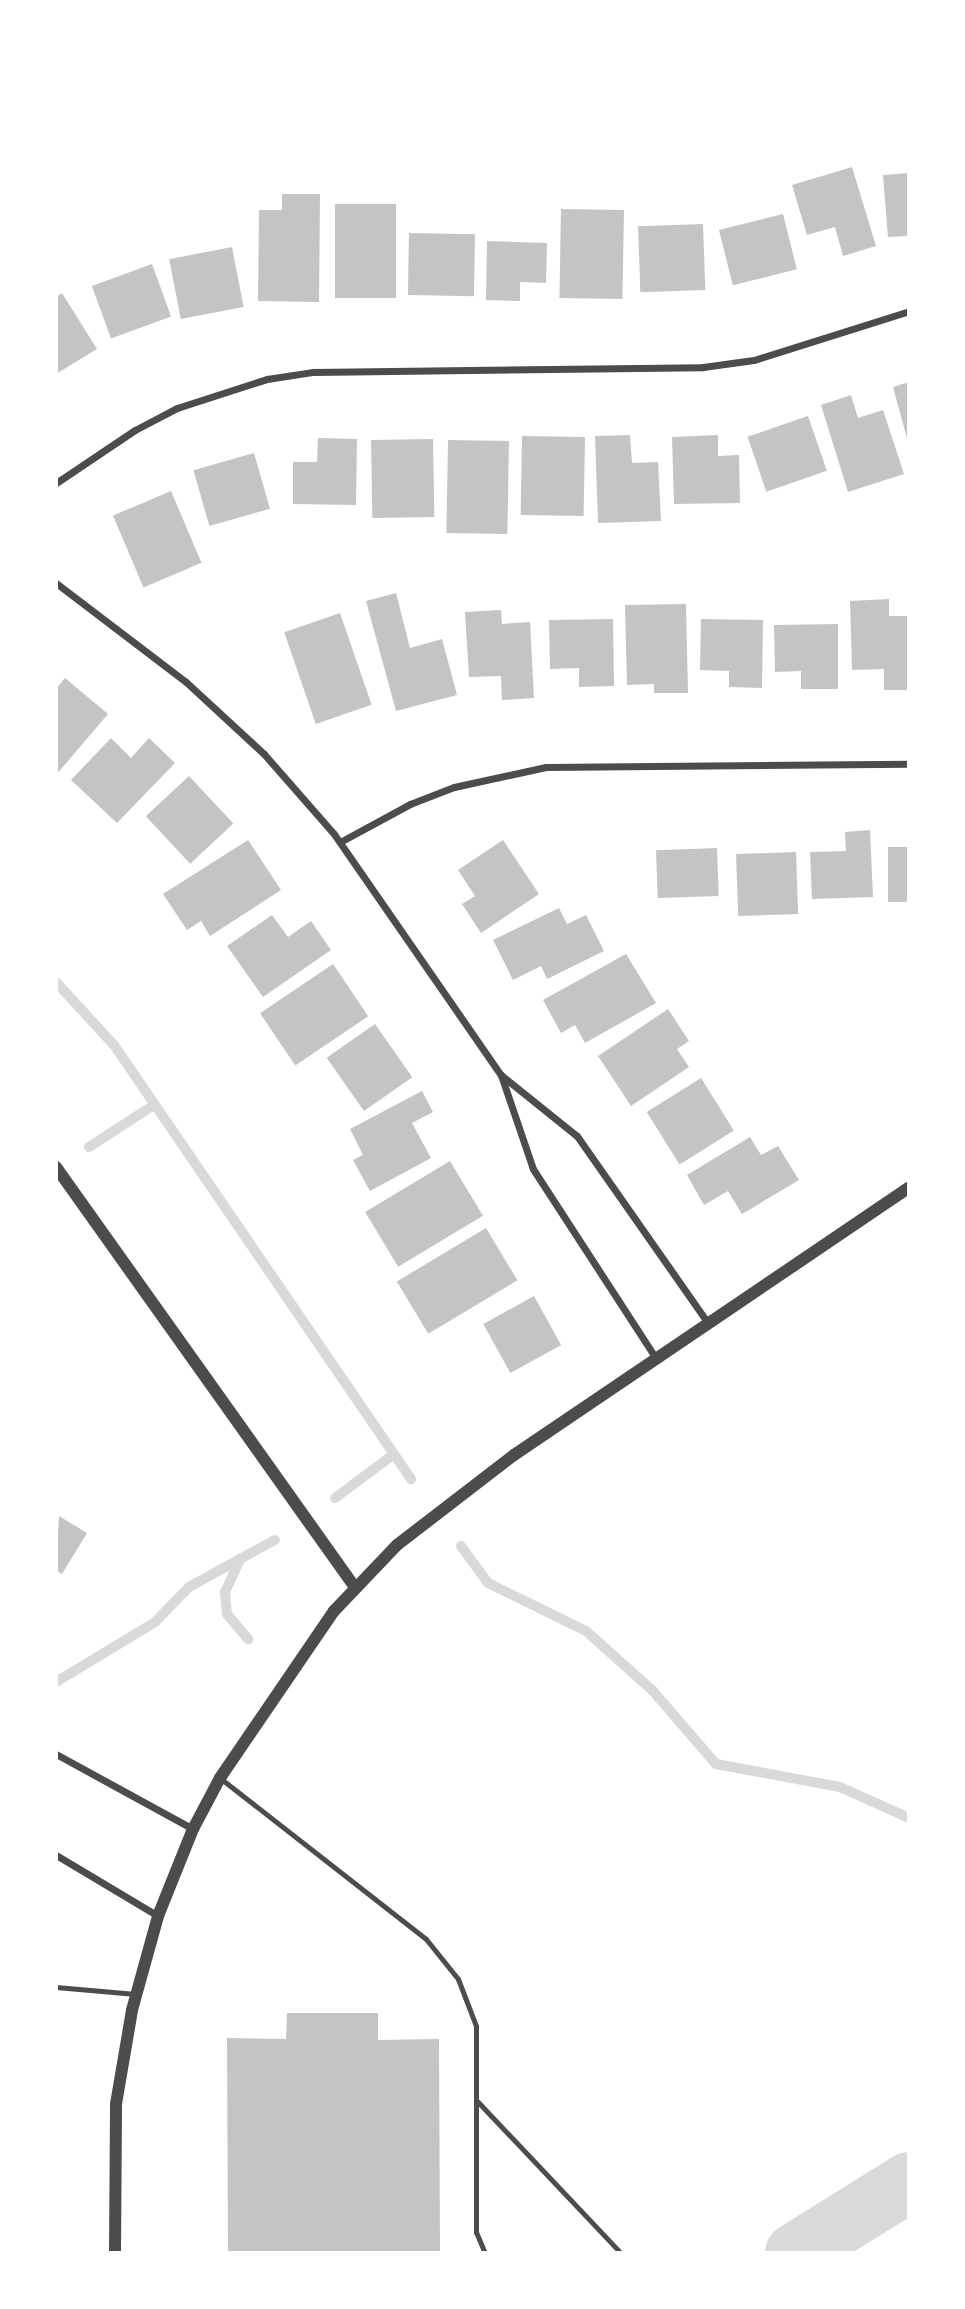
<!DOCTYPE html>
<style>
body{margin:0}
#map{position:relative;width:965px;height:2309px;overflow:hidden;background:#fff;font-family:Signika,sans-serif}
div>[style]{position:absolute}
.stream>*{height:10px;margin:-5px;padding:0 5px;transform-origin:5px;border-radius:5px;background:#d9d9d9}
.river>*{height:60px;margin:-30px;padding:0 30px;transform-origin:30px;border-radius:30px;background:#d9d9d9}
.building>*{inset:0;background:#c4c4c4;transform-origin:0 0}
.service>*{height:5px;margin:-2.5px;padding:0 2.5px;transform-origin:2.5px;border-radius:2.5px;background:#4c4c4c}
.minor>*{height:7px;margin:-3.5px;padding:0 3.5px;transform-origin:3.5px;border-radius:3.5px;background:#4c4c4c}
.tertiary>*{height:12px;margin:-6px;padding:0 6px;transform-origin:6px;border-radius:6px;background:#4c4c4c}
span{translate:-50% -50%;white-space:nowrap;text-align:center;line-height:1.15;-webkit-text-stroke:7px #fff;paint-order:stroke}
.frame{position:absolute;inset:0;border:58px solid #fff;pointer-events:none}
</style>
<div id="map">
<div class="stream">
<div style="left:56px;top:982px;width:86px;rotate:47.4deg"></div>
<div style="left:114px;top:1045px;width:526px;rotate:55.61deg"></div>
<div style="left:89px;top:1147px;width:77px;rotate:-32.9deg"></div>
<div style="left:335px;top:1498px;width:72px;rotate:-36.6deg"></div>
<div style="left:461px;top:1546px;width:46px;rotate:53.9deg"></div>
<div style="left:488px;top:1583px;width:109px;rotate:26.1deg"></div>
<div style="left:586px;top:1631px;width:90px;rotate:41.8deg"></div>
<div style="left:653px;top:1691px;width:96px;rotate:49.2deg"></div>
<div style="left:716px;top:1764px;width:126px;rotate:10.5deg"></div>
<div style="left:840px;top:1787px;width:76px;rotate:24.2deg"></div>
<div style="left:239px;top:1562px;width:33px;rotate:115deg"></div>
<div style="left:225px;top:1592px;width:22px;rotate:85deg"></div>
<div style="left:227px;top:1614px;width:33px;rotate:50deg"></div>
<div style="left:56px;top:1682px;width:116px;rotate:-31.2deg"></div>
<div style="left:155px;top:1622px;width:49px;rotate:-45.8deg"></div>
<div style="left:189px;top:1587px;width:98px;rotate:-28.7deg"></div>
</div>
<div class="river">
<div style="left:795px;top:2253px;width:134px;rotate:-31.9deg"></div>
</div>
<div class="building">
<div style="clip-path:polygon(852px 167px,876px 246px,843px 256px,835px 227px,807px 235px,792px 185px)"></div>
<div style="clip-path:polygon(909px 173px,909px 236px,888px 237px,883px 175px)"></div>
<div style="clip-path:polygon(282px 194px,320px 194px,319px 302px,258px 301px,259px 210px,282px 210px)"></div>
<div style="left:335px;top:204px;width:61px;height:94px"></div>
<div style="left:561px;top:209px;width:63px;height:89px;rotate:1deg"></div>
<div style="left:783px;top:214px;width:57px;height:66px;rotate:76deg"></div>
<div style="left:703px;top:224px;width:66px;height:65px;rotate:88deg"></div>
<div style="left:409px;top:233px;width:66px;height:62px;rotate:1deg"></div>
<div style="clip-path:polygon(487px 241px,547px 243px,546px 283px,520px 282px,520px 301px,486px 300px)"></div>
<div style="left:232px;top:247px;width:61px;height:64px;rotate:79deg"></div>
<div style="left:152px;top:264px;width:56px;height:64px;rotate:70deg"></div>
<div style="clip-path:polygon(62px 293px,97px 349px,56px 374px,56px 297px)"></div>
<div style="clip-path:polygon(909px 382px,909px 442px,908px 442px,893px 387px)"></div>
<div style="clip-path:polygon(851px 395px,858px 418px,883px 410px,904px 474px,848px 492px,821px 405px)"></div>
<div style="left:808px;top:416px;width:58px;height:64px;rotate:71deg"></div>
<div style="clip-path:polygon(630px 435px,632px 463px,658px 462px,661px 521px,598px 523px,595px 436px)"></div>
<div style="clip-path:polygon(718px 435px,718px 456px,739px 455px,740px 503px,674px 504px,672px 437px)"></div>
<div style="left:522px;top:436px;width:63px;height:79px;rotate:1deg"></div>
<div style="clip-path:polygon(318px 438px,357px 439px,356px 505px,293px 504px,293px 462px,317px 462px)"></div>
<div style="left:433px;top:439px;width:78px;height:62px;rotate:89deg"></div>
<div style="left:448px;top:440px;width:61px;height:93px;rotate:1deg"></div>
<div style="left:254px;top:453px;width:58px;height:63px;rotate:74deg"></div>
<div style="left:171px;top:491px;width:78px;height:63px;rotate:67deg"></div>
<div style="clip-path:polygon(396px 593px,410px 648px,442px 639px,457px 695px,396px 711px,366px 601px)"></div>
<div style="clip-path:polygon(889px 599px,889px 616px,909px 616px,909px 690px,884px 690px,884px 669px,852px 670px,850px 601px)"></div>
<div style="clip-path:polygon(686px 604px,688px 693px,654px 693px,654px 684px,627px 685px,625px 605px)"></div>
<div style="clip-path:polygon(501px 610px,502px 624px,530px 622px,534px 698px,502px 700px,501px 676px,469px 677px,465px 612px)"></div>
<div style="left:340px;top:613px;width:97px;height:59px;rotate:71deg"></div>
<div style="clip-path:polygon(613px 619px,614px 686px,579px 687px,579px 668px,550px 669px,549px 620px)"></div>
<div style="clip-path:polygon(701px 619px,763px 620px,762px 688px,729px 687px,729px 671px,700px 670px)"></div>
<div style="clip-path:polygon(838px 624px,838px 689px,801px 689px,801px 671px,775px 672px,774px 625px)"></div>
<div style="clip-path:polygon(65px 678px,108px 714px,56px 775px,56px 689px)"></div>
<div style="clip-path:polygon(111px 738px,131px 758px,149px 738px,175px 763px,117px 823px,71px 780px)"></div>
<div style="left:189px;top:776px;width:65px;height:59px;rotate:47deg"></div>
<div style="clip-path:polygon(870px 830px,873px 897px,812px 899px,810px 852px,846px 851px,845px 832px)"></div>
<div style="clip-path:polygon(248px 840px,281px 890px,210px 936px,201px 921px,187px 930px,163px 894px)"></div>
<div style="clip-path:polygon(503px 840px,539px 894px,481px 933px,462px 904px,475px 896px,458px 870px)"></div>
<div style="left:909px;top:847px;width:55px;height:21px;rotate:90deg"></div>
<div style="left:717px;top:848px;width:48px;height:61px;rotate:88deg"></div>
<div style="left:796px;top:852px;width:62px;height:60px;rotate:88deg"></div>
<div style="clip-path:polygon(559px 908px,567px 924px,586px 915px,604px 951px,547px 979px,541px 966px,513px 980px,493px 940px)"></div>
<div style="clip-path:polygon(272px 915px,288px 937px,311px 921px,331px 950px,263px 997px,227px 946px)"></div>
<div style="clip-path:polygon(626px 954px,656px 1003px,585px 1043px,575px 1025px,561px 1033px,543px 1000px)"></div>
<div style="left:333px;top:964px;width:63px;height:88px;rotate:56deg"></div>
<div style="clip-path:polygon(668px 1009px,689px 1041px,677px 1049px,689px 1067px,631px 1106px,598px 1056px)"></div>
<div style="left:375px;top:1024px;width:65px;height:59px;rotate:55deg"></div>
<div style="left:701px;top:1078px;width:62px;height:64px;rotate:58deg"></div>
<div style="clip-path:polygon(422px 1091px,433px 1112px,412px 1123px,431px 1158px,370px 1191px,353px 1160px,363px 1155px,350px 1129px)"></div>
<div style="clip-path:polygon(750px 1137px,761px 1155px,778px 1146px,799px 1180px,742px 1214px,728px 1191px,704px 1205px,687px 1175px)"></div>
<div style="left:450px;top:1161px;width:64px;height:99px;rotate:59deg"></div>
<div style="left:486px;top:1228px;width:61px;height:104px;rotate:59deg"></div>
<div style="left:534px;top:1296px;width:56px;height:58px;rotate:61deg"></div>
<div style="clip-path:polygon(59px 1516px,87px 1533px,62px 1574px,56px 1570px)"></div>
<div style="clip-path:polygon(287px 2013px,378px 2013px,378px 2040px,439px 2039px,440px 2253px,228px 2253px,227px 2038px,286px 2039px)"></div>
</div>
<div class="service">
<div style="left:220px;top:1778px;width:261px;rotate:38deg"></div>
<div style="left:426px;top:1939px;width:51px;rotate:51.3deg"></div>
<div style="left:458px;top:1979px;width:50px;rotate:69deg"></div>
<div style="left:476px;top:2026px;width:206px;rotate:90deg"></div>
<div style="left:476px;top:2232px;width:23px;rotate:67deg"></div>
<div style="left:56px;top:1987px;width:80px;rotate:5deg"></div>
<div style="left:478px;top:2102px;width:208px;rotate:46.6deg"></div>
</div>
<div class="minor">
<div style="left:56px;top:483px;width:95px;rotate:-33.9deg"></div>
<div style="left:135px;top:430px;width:47px;rotate:-27.6deg"></div>
<div style="left:177px;top:408px;width:95px;rotate:-17.9deg"></div>
<div style="left:267px;top:379px;width:47px;rotate:-8.7deg"></div>
<div style="left:313px;top:372px;width:390px;rotate:-0.7deg"></div>
<div style="left:703px;top:367px;width:51px;rotate:-7.8deg"></div>
<div style="left:754px;top:360px;width:163px;rotate:-17.5deg"></div>
<div style="left:56px;top:583px;width:163px;rotate:37.3deg"></div>
<div style="left:186px;top:682px;width:106px;rotate:42.7deg"></div>
<div style="left:264px;top:754px;width:106px;rotate:48.8deg"></div>
<div style="left:334px;top:834px;width:293px;rotate:55.3deg"></div>
<div style="left:501px;top:1075px;width:99px;rotate:71.2deg"></div>
<div style="left:533px;top:1169px;width:224px;rotate:57deg"></div>
<div style="left:340px;top:842px;width:80px;rotate:-28.5deg"></div>
<div style="left:410px;top:804px;width:47px;rotate:-21.1deg"></div>
<div style="left:454px;top:787px;width:94px;rotate:-12.3deg"></div>
<div style="left:546px;top:767px;width:363px;rotate:-0.5deg"></div>
<div style="left:501px;top:1075px;width:97px;rotate:38.8deg"></div>
<div style="left:577px;top:1136px;width:227px;rotate:55deg"></div>
<div style="left:56px;top:1754px;width:156px;rotate:28.7deg"></div>
<div style="left:56px;top:1855px;width:119px;rotate:30.9deg"></div>
</div>
<div class="tertiary">
<div style="left:56px;top:1167px;width:514px;rotate:54.58deg"></div>
<div style="left:115px;top:2253px;width:149px;rotate:-89.6deg"></div>
<div style="left:116px;top:2104px;width:95px;rotate:-80.3deg"></div>
<div style="left:132px;top:2010px;width:98px;rotate:-74.5deg"></div>
<div style="left:158px;top:1916px;width:94px;rotate:-68.1deg"></div>
<div style="left:193px;top:1829px;width:58px;rotate:-62.1deg"></div>
<div style="left:220px;top:1778px;width:202px;rotate:-55.7deg"></div>
<div style="left:334px;top:1611px;width:91px;rotate:-46.3deg"></div>
<div style="left:397px;top:1545px;width:148px;rotate:-37.6deg"></div>
<div style="left:514px;top:1455px;width:477px;rotate:-34.1deg"></div>
</div>
<div class="frame"></div>
</div>
